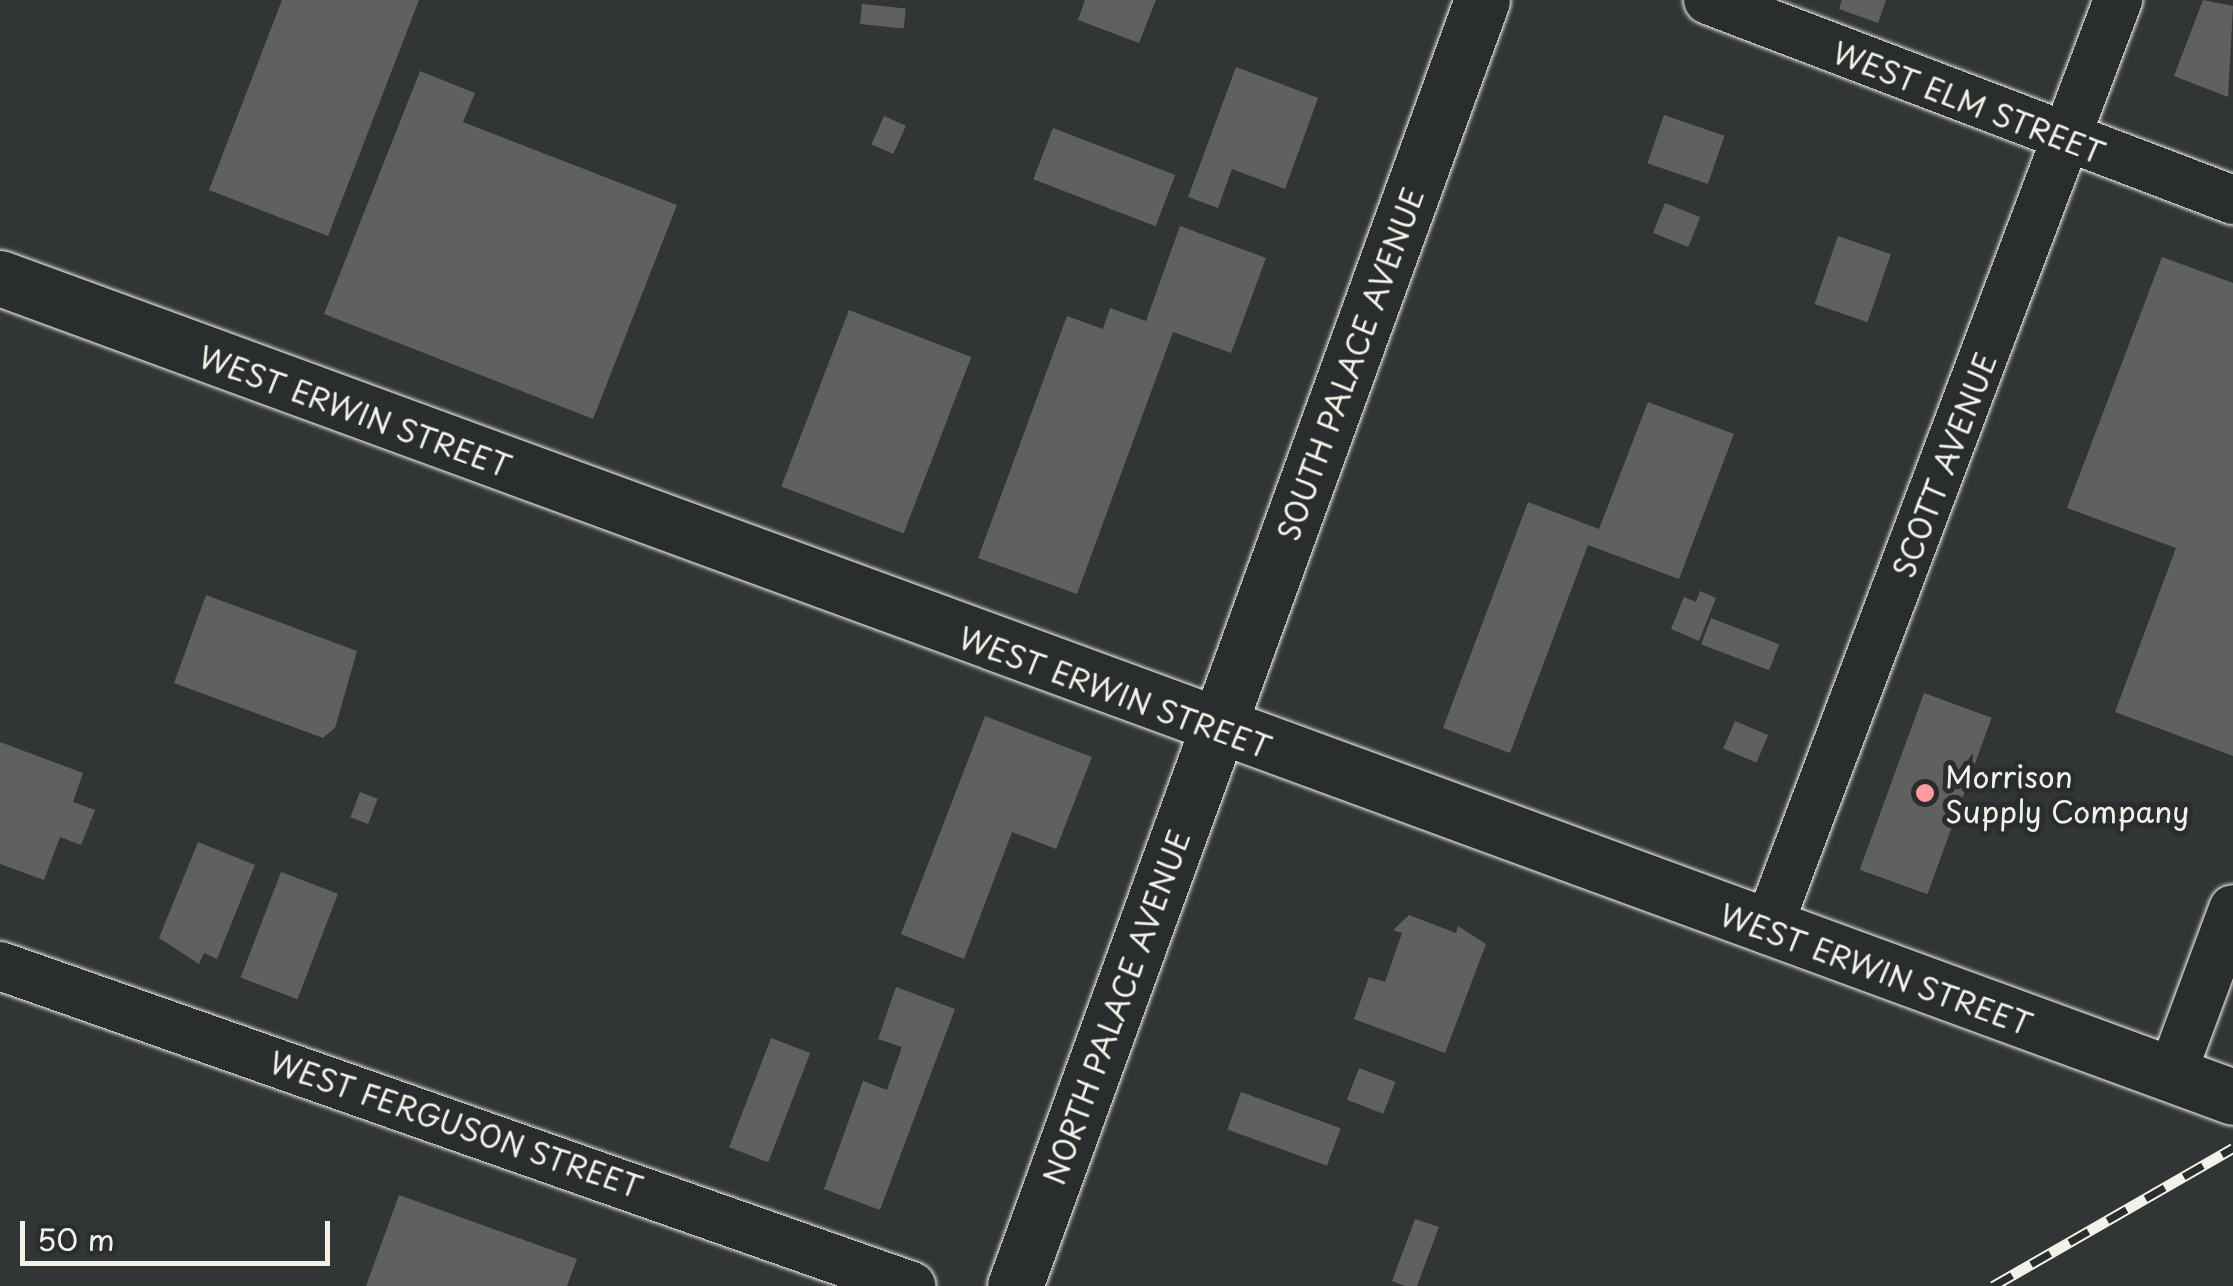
<!DOCTYPE html>
<style>
body{margin:0}
#map{position:relative;width:2233px;height:1286px;overflow:hidden;background:#323535;font-family:"Playpen Sans",sans-serif}
div>[style]{position:absolute}
.building>*{inset:0;background:#5f605f;transform-origin:0 0}
.roads{filter:drop-shadow(0 0 2px #f4f1e8) drop-shadow(0 0 2px #f4f1e8)}
.street>*{height:48px;margin:-24px;padding:0 24px;transform-origin:24px;border-radius:24px;background:#2a2d2e}
.secondary>*{height:55px;margin:-27.5px;padding:0 27.5px;transform-origin:27.5px;border-radius:27.5px;background:#2a2d2e}
.rail>*{height:11px;margin-top:-5.5px;transform-origin:0;background:repeating-linear-gradient(90deg,#2a2d2e 0 22px,#f4f1e8 0 44px);box-sizing:border-box;border-block:2px solid #f4f1e8}
.dots>*{width:28px;height:28px;translate:-50% -50%;box-sizing:border-box;border:5px solid #2a2d2e;border-radius:50%}
span{translate:-50% -50%;white-space:nowrap;text-align:center;line-height:1.15;-webkit-text-stroke:10px #2a2d2e;paint-order:stroke}
.street-label{font-size:30px;color:#f4f1e8}
.poi-label{font-size:30px;color:#f4f1e8}
.left{translate:0 -50%;text-align:left}
.scale{position:absolute;left:20px;top:1221px;width:310px;height:45px;box-sizing:border-box;border:5px solid #f4f1e8;border-top:0;padding-left:12px;font-size:30px;line-height:35px;white-space:nowrap;color:#f4f1e8;-webkit-text-stroke:8px #2a2d2e;paint-order:stroke}
</style>
<div id="map">
<div class="building">
<div style="clip-path:polygon(282px 0,419px 0,328px 236px,209px 190px)"></div>
<div style="clip-path:polygon(1085px 0,1156px 0,1139px 43px,1078px 20px)"></div>
<div style="clip-path:polygon(1842px 0,1886px 0,1878px 23px,1839px 9px)"></div>
<div style="clip-path:polygon(2203px 0,2233px 6px,2228px 97px,2174px 76px)"></div>
<div style="left:862px;top:4px;width:44px;height:20px;rotate:6deg"></div>
<div style="clip-path:polygon(1236px 67px,1318px 98px,1285px 189px,1232px 169px,1218px 208px,1188px 197px)"></div>
<div style="clip-path:polygon(420px 71px,475px 93px,463px 122px,677px 205px,593px 419px,324px 314px)"></div>
<div style="left:1664px;top:115px;width:64px;height:51px;rotate:19deg"></div>
<div style="left:884px;top:116px;width:24px;height:31px;rotate:24deg"></div>
<div style="left:1053px;top:128px;width:131px;height:55px;rotate:21deg"></div>
<div style="left:1665px;top:203px;width:38px;height:32px;rotate:22deg"></div>
<div style="clip-path:polygon(1180px 226px,1266px 258px,1231px 353px,1173px 332px,1077px 594px,978px 558px,1067px 316px,1103px 329px,1110px 308px,1146px 321px)"></div>
<div style="left:1838px;top:236px;width:56px;height:72px;rotate:19deg"></div>
<div style="clip-path:polygon(2162px 257px,2233px 283px,2233px 756px,2115px 712px,2176px 548px,2067px 508px)"></div>
<div style="left:849px;top:310px;width:131px;height:189px;rotate:21deg"></div>
<div style="clip-path:polygon(1648px 402px,1734px 434px,1679px 579px,1588px 545px,1510px 753px,1443px 728px,1528px 502px,1599px 529px)"></div>
<div style="clip-path:polygon(1700px 591px,1716px 598px,1699px 641px,1671px 629px,1684px 597px,1696px 602px)"></div>
<div style="clip-path:polygon(206px 595px,357px 651px,335px 728px,323px 738px,174px 683px)"></div>
<div style="left:1711px;top:618px;width:73px;height:28px;rotate:21deg"></div>
<div style="left:1924px;top:693px;width:72px;height:188px;rotate:20deg"></div>
<div style="clip-path:polygon(985px 716px,1092px 757px,1056px 849px,1012px 832px,964px 959px,901px 934px)"></div>
<div style="left:1735px;top:721px;width:36px;height:30px;rotate:23deg"></div>
<div style="clip-path:polygon(0 742px,83px 773px,73px 802px,95px 810px,81px 845px,60px 837px,44px 880px,0 864px)"></div>
<div style="left:360px;top:792px;width:19px;height:27px;rotate:21deg"></div>
<div style="clip-path:polygon(198px 842px,255px 865px,217px 959px,204px 953px,199px 964px,159px 938px)"></div>
<div style="left:281px;top:872px;width:61px;height:113px;rotate:21deg"></div>
<div style="clip-path:polygon(1409px 915px,1456px 933px,1458px 926px,1486px 944px,1445px 1053px,1354px 1019px,1369px 977px,1385px 982px,1402px 933px,1393px 930px)"></div>
<div style="clip-path:polygon(896px 987px,955px 1009px,880px 1210px,824px 1189px,863px 1081px,887px 1090px,902px 1047px,878px 1039px)"></div>
<div style="left:771px;top:1038px;width:42px;height:117px;rotate:21deg"></div>
<div style="left:1359px;top:1068px;width:39px;height:34px;rotate:21deg"></div>
<div style="left:1241px;top:1092px;width:106px;height:40px;rotate:20deg"></div>
<div style="clip-path:polygon(399px 1195px,577px 1259px,567px 1286px,366px 1286px)"></div>
<div style="clip-path:polygon(1415px 1219px,1439px 1227px,1417px 1286px,1405px 1286px,1392px 1281px)"></div>
</div>
<div class="roads">
<div class="street">
<div style="left:1708px;top:0;width:562px;rotate:20.85deg"></div>
<div style="left:1767px;top:930px;width:994px;rotate:-69.32deg"></div>
<div style="left:0;top:966px;width:966px;rotate:19.35deg"></div>
<div style="left:2171px;top:1076px;width:178px;rotate:-69.6deg"></div>
</div>
<div class="secondary">
<div style="left:0;top:278px;width:2378px;rotate:20.14deg"></div>
<div style="left:1015px;top:1286px;width:1368px;rotate:-70.04deg"></div>
</div>
</div>
<div class="rail">
<div style="left:1993px;top:1286px;width:277px;rotate:-29.9deg"></div>
</div>
<div class="dots">
<div style="left:1925px;top:793px;background:#ff9aa2"></div>
</div>
<div class="street-label">
<span style="left:1969px;top:102px;rotate:21deg">WEST ELM STREET</span>
<span style="left:1350px;top:364px;rotate:-70deg">SOUTH PALACE AVENUE</span>
<span style="left:355px;top:411px;rotate:20deg">WEST ERWIN STREET</span>
<span style="left:1944px;top:465px;rotate:-69deg">SCOTT AVENUE</span>
<span style="left:1115px;top:692px;rotate:20deg">WEST ERWIN STREET</span>
<span style="left:1876px;top:969px;rotate:20deg">WEST ERWIN STREET</span>
<span style="left:1116px;top:1007px;rotate:-70deg">NORTH PALACE AVENUE</span>
<span style="left:456px;top:1124px;rotate:19deg">WEST FERGUSON STREET</span>
</div>
<div class="poi-label">
<span class="left" style="left:1945px;top:793px">Morrison<br>Supply Company</span>
</div>
<div class="scale">50 m</div>
</div>
